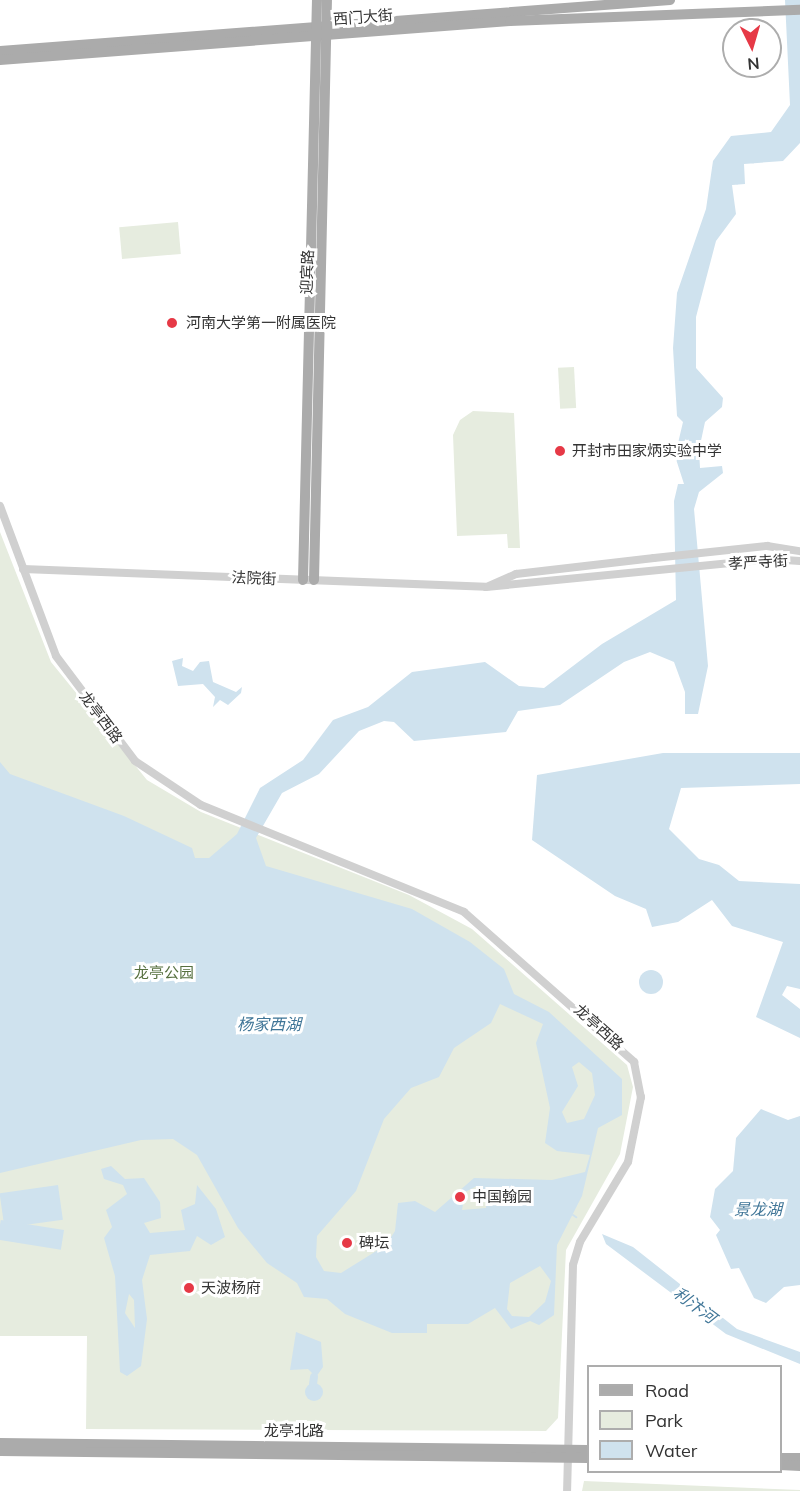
<!DOCTYPE html>
<meta charset="utf-8">
<style>
body{margin:0}
#map{position:relative;width:800px;height:1491px;overflow:hidden;background:#fff;font-family:Mulish,"Noto Sans SC",sans-serif}
div>[style]{position:absolute}
.green>*{inset:0;background:#e6ecdf;transform-origin:0 0}
.water>*{inset:0;background:#cfe2ee;transform-origin:0 0}
.round{border-radius:50%}
.stream>*{height:2px;margin:-1px;padding:0 1px;transform-origin:1px;border-radius:1px;background:#cfe2ee}
.canal>*{height:8px;margin:-4px;padding:0 4px;transform-origin:4px;border-radius:4px;background:#cfe2ee}
.minor>*{height:8px;margin:-4px;padding:0 4px;transform-origin:4px;border-radius:4px;background:#d0d0d0}
.major>*{height:10px;margin:-5px;padding:0 5px;transform-origin:5px;border-radius:5px;background:#ababab}
.dots>*{width:16px;height:16px;translate:-50% -50%;box-sizing:border-box;border:3px solid #fff;border-radius:50%}
span{translate:-50% -50%;white-space:nowrap;text-align:center;line-height:1.15;-webkit-text-stroke:6px #fff;paint-order:stroke}
.street-label{font-size:15px;color:#333}
.poi-label{font-size:15px;color:#333}
.left{translate:0 -50%;text-align:left}
.park-label{font-size:15px;color:#56703f}
.water-label{font-size:16px;color:#3f7597;font-style:italic}
.legend{position:absolute;left:587px;top:1365px;width:195px;height:108px;box-sizing:border-box;background:#fff;border:2px solid #adadad;margin:0;padding:8px 10px;list-style:none;font-size:18px;color:#333}
.legend li{display:flex;align-items:center;gap:12px;height:30px}
.legend b{width:30px;border:2px solid #adadad}
.north{position:absolute;left:722px;top:18px;width:60px;height:60px;box-sizing:border-box;background:#fff;border:2px solid #adadad;border-radius:50%;rotate:175deg;font-size:16px;font-weight:700;line-height:24px;text-align:center;color:#333}
.north::after{content:'';display:block;margin:auto;width:21px;height:27px;background:#e63946;clip-path:polygon(50% 0,100% 100%,50% 72%,0 100%)}
</style>
<div id="map">
<div class="green">
<div style="left:178px;top:222px;width:32px;height:59px;rotate:85deg"></div>
<div style="left:574px;top:367px;width:41px;height:16px;rotate:87deg"></div>
<div style="clip-path:polygon(473px 411px,514px 413px,520px 548px,508px 548px,507px 534px,457px 536px,453px 435px,460px 420px)"></div>
<div style="clip-path:polygon(0 532px,51px 662px,147px 780px,201px 812px,409px 895px,472px 929px,627px 1065px,633px 1087px,620px 1154px,566px 1250px,558px 1418px,546px 1431px,86px 1429px,87px 1336px,0 1336px)"></div>
<div style="clip-path:polygon(584px 1481px,800px 1490px,800px 1491px,582px 1491px)"></div>
</div>
<div class="water">
<div style="clip-path:polygon(evenodd,785px 0,800px 0,800px 143px,783px 161px,744px 164px,745px 184px,732px 185px,736px 214px,716px 241px,696px 317px,696px 368px,723px 398px,722px 407px,705px 422px,699px 450px,700px 468px,722px 466px,723px 473px,699px 492px,694px 509px,708px 666px,698px 714px,685px 714px,685px 692px,674px 662px,650px 652px,624px 662px,560px 705px,518px 711px,506px 732px,414px 741px,394px 722px,384px 721px,359px 731px,319px 774px,282px 793px,256px 838px,266px 866px,412px 909px,470px 942px,504px 969px,514px 994px,549px 1012px,622px 1079px,622px 1115px,598px 1128px,582px 1196px,557px 1245px,554px 1315px,539px 1325px,530px 1321px,511px 1329px,495px 1308px,468px 1324px,427px 1324px,427px 1333px,392px 1333px,345px 1314px,327px 1299px,304px 1297px,297px 1283px,267px 1263px,238px 1228px,197px 1155px,173px 1139px,141px 1140px,0 1173px,0 762px,10px 774px,124px 816px,192px 848px,195px 858px,209px 858px,237px 834px,260px 788px,303px 760px,333px 720px,368px 707px,412px 672px,485px 662px,519px 686px,544px 688px,602px 644px,676px 600px,674px 501px,678px 484px,684px 484px,675px 456px,683px 422px,677px 416px,673px 348px,677px 293px,706px 209px,713px 161px,731px 136px,771px 132px,790px 105px,785px 0,500px 1004px,543px 1024px,536px 1043px,550px 1108px,545px 1143px,557px 1151px,590px 1155px,585px 1172px,552px 1180px,474px 1178px,435px 1212px,415px 1201px,398px 1203px,395px 1231px,386px 1245px,341px 1273px,324px 1271px,316px 1257px,317px 1236px,356px 1191px,384px 1119px,411px 1088px,439px 1077px,454px 1048px,491px 1023px,500px 1004px,785px 0,579px 1062px,592px 1073px,595px 1095px,584px 1119px,567px 1123px,562px 1112px,578px 1086px,572px 1067px,579px 1062px,785px 0,477px 1186px,487px 1198px,486px 1208px,462px 1210px,465px 1192px,477px 1186px,785px 0,540px 1266px,551px 1281px,545px 1302px,529px 1317px,512px 1316px,507px 1309px,510px 1283px,540px 1266px)"></div>
<div style="clip-path:polygon(183px 658px,182px 666px,193px 671px,200px 662px,209px 661px,213px 682px,236px 692px,242px 687px,241px 693px,228px 705px,220px 700px,213px 707px,215px 697px,203px 684px,178px 686px,172px 661px)"></div>
<div style="clip-path:polygon(663px 753px,800px 753px,800px 784px,681px 788px,669px 829px,699px 859px,719px 865px,739px 881px,800px 884px,800px 989px,787px 986px,782px 995px,800px 1009px,800px 1038px,756px 1017px,783px 942px,732px 926px,712px 900px,678px 922px,652px 927px,646px 909px,615px 896px,532px 840px,537px 775px)"></div>
<div class="round" style="left:639px;top:970px;width:24px;height:24px"></div>
<div style="clip-path:polygon(761px 1109px,788px 1120px,800px 1116px,800px 1285px,784px 1287px,766px 1303px,754px 1298px,739px 1268px,731px 1269px,716px 1235px,720px 1230px,710px 1217px,715px 1189px,733px 1171px,736px 1138px)"></div>
<div style="clip-path:polygon(evenodd,111px 1166px,125px 1179px,144px 1178px,160px 1202px,161px 1218px,144px 1223px,150px 1233px,185px 1230px,181px 1210px,195px 1204px,197px 1185px,216px 1209px,225px 1237px,211px 1245px,197px 1236px,190px 1251px,150px 1255px,142px 1280px,147px 1319px,141px 1366px,127px 1376px,120px 1372px,115px 1276px,104px 1238px,112px 1227px,106px 1210px,127px 1194px,123px 1185px,104px 1179px,101px 1169px,111px 1166px,129px 1294px,134px 1300px,135px 1328px,125px 1313px,129px 1294px)"></div>
<div style="left:58px;top:1185px;width:35px;height:59px;rotate:82deg"></div>
<div style="left:64px;top:1230px;width:20px;height:64px;rotate:99deg"></div>
<div style="clip-path:polygon(602px 1234px,633px 1247px,737px 1329px,800px 1352px,800px 1364px,726px 1334px,606px 1244px)"></div>
<div style="clip-path:polygon(296px 1332px,321px 1342px,323px 1367px,316px 1377px,308px 1369px,290px 1370px)"></div>
<div class="round" style="left:305px;top:1383px;width:18px;height:18px"></div>
</div>
<div class="stream">
<div style="left:573px;top:1215px;width:4px;rotate:34deg"></div>
</div>
<div class="canal">
<div style="left:313px;top:1384px;width:7px;rotate:-82deg"></div>
</div>
<div class="minor">
<div style="left:0;top:506px;width:160px;rotate:69.5deg"></div>
<div style="left:56px;top:656px;width:131px;rotate:53deg"></div>
<div style="left:135px;top:761px;width:79px;rotate:33.7deg"></div>
<div style="left:201px;top:805px;width:284px;rotate:22.1deg"></div>
<div style="left:464px;top:912px;width:227px;rotate:41.4deg"></div>
<div style="left:634px;top:1062px;width:36px;rotate:79deg"></div>
<div style="left:641px;top:1097px;width:66px;rotate:101.3deg"></div>
<div style="left:628px;top:1162px;width:93px;rotate:121deg"></div>
<div style="left:580px;top:1242px;width:24px;rotate:107deg"></div>
<div style="left:573px;top:1265px;width:226px;rotate:91.5deg"></div>
<div style="left:23px;top:569px;width:463px;rotate:2.2deg"></div>
<div style="left:486px;top:587px;width:285px;rotate:-5.6deg"></div>
<div style="left:770px;top:559px;width:30px;rotate:4deg"></div>
<div style="left:489px;top:586px;width:30px;rotate:-24deg"></div>
<div style="left:516px;top:574px;width:139px;rotate:-6.6deg"></div>
<div style="left:654px;top:558px;width:114px;rotate:-6.1deg"></div>
<div style="left:767px;top:546px;width:33px;rotate:9deg"></div>
</div>
<div class="major">
<div style="left:0;top:51px;width:672px;rotate:-4.35deg"></div>
<div style="left:0;top:60px;width:511px;rotate:-4.37deg"></div>
<div style="left:510px;top:21px;width:290px;rotate:-2.2deg"></div>
<div style="left:303px;top:580px;width:580px;rotate:-88.62deg"></div>
<div style="left:314px;top:580px;width:580px;rotate:-88.72deg"></div>
<div style="left:0;top:1443px;width:588px;rotate:0.68deg"></div>
<div style="left:0;top:1451px;width:588px;rotate:0.68deg"></div>
<div style="left:780px;top:1458px;width:20px"></div>
<div style="left:780px;top:1465px;width:20px;rotate:3deg"></div>
</div>
<div class="dots">
<div style="left:172px;top:323px;background:#e63946"></div>
<div style="left:560px;top:451px;background:#e63946"></div>
<div style="left:460px;top:1197px;background:#e63946"></div>
<div style="left:347px;top:1243px;background:#e63946"></div>
<div style="left:189px;top:1288px;background:#e63946"></div>
</div>
<div class="street-label">
<span style="left:363px;top:17px;rotate:-4deg">西门大街</span>
<span style="left:307px;top:272px;rotate:-88deg">迎宾路</span>
<span style="left:758px;top:562px;rotate:-3deg">孝严寺街</span>
<span style="left:254px;top:578px;rotate:2deg">法院街</span>
<span style="left:101px;top:717px;rotate:53deg">龙亭西路</span>
<span style="left:599px;top:1027px;rotate:42deg">龙亭西路</span>
<span style="left:294px;top:1431px">龙亭北路</span>
</div>
<div class="poi-label">
<span class="left" style="left:186px;top:323px">河南大学第一附属医院</span>
<span class="left" style="left:572px;top:451px">开封市田家炳实验中学</span>
<span class="left" style="left:472px;top:1197px">中国翰园</span>
<span class="left" style="left:359px;top:1243px">碑坛</span>
<span class="left" style="left:201px;top:1288px">天波杨府</span>
</div>
<div class="park-label">
<span style="left:164px;top:973px">龙亭公园</span>
</div>
<div class="water-label">
<span style="left:269px;top:1024px">杨家西湖</span>
<span style="left:758px;top:1209px">景龙湖</span>
<span style="left:695px;top:1305px;rotate:37deg">利汴河</span>
</div>
<ul class="legend">
<li><b style="height:8px;background:#ababab"></b>Road</li>
<li><b style="height:16px;background:#e6ecdf"></b>Park</li>
<li><b style="height:16px;background:#cfe2ee"></b>Water</li>
</ul>
<div class="north">N</div>
</div>
